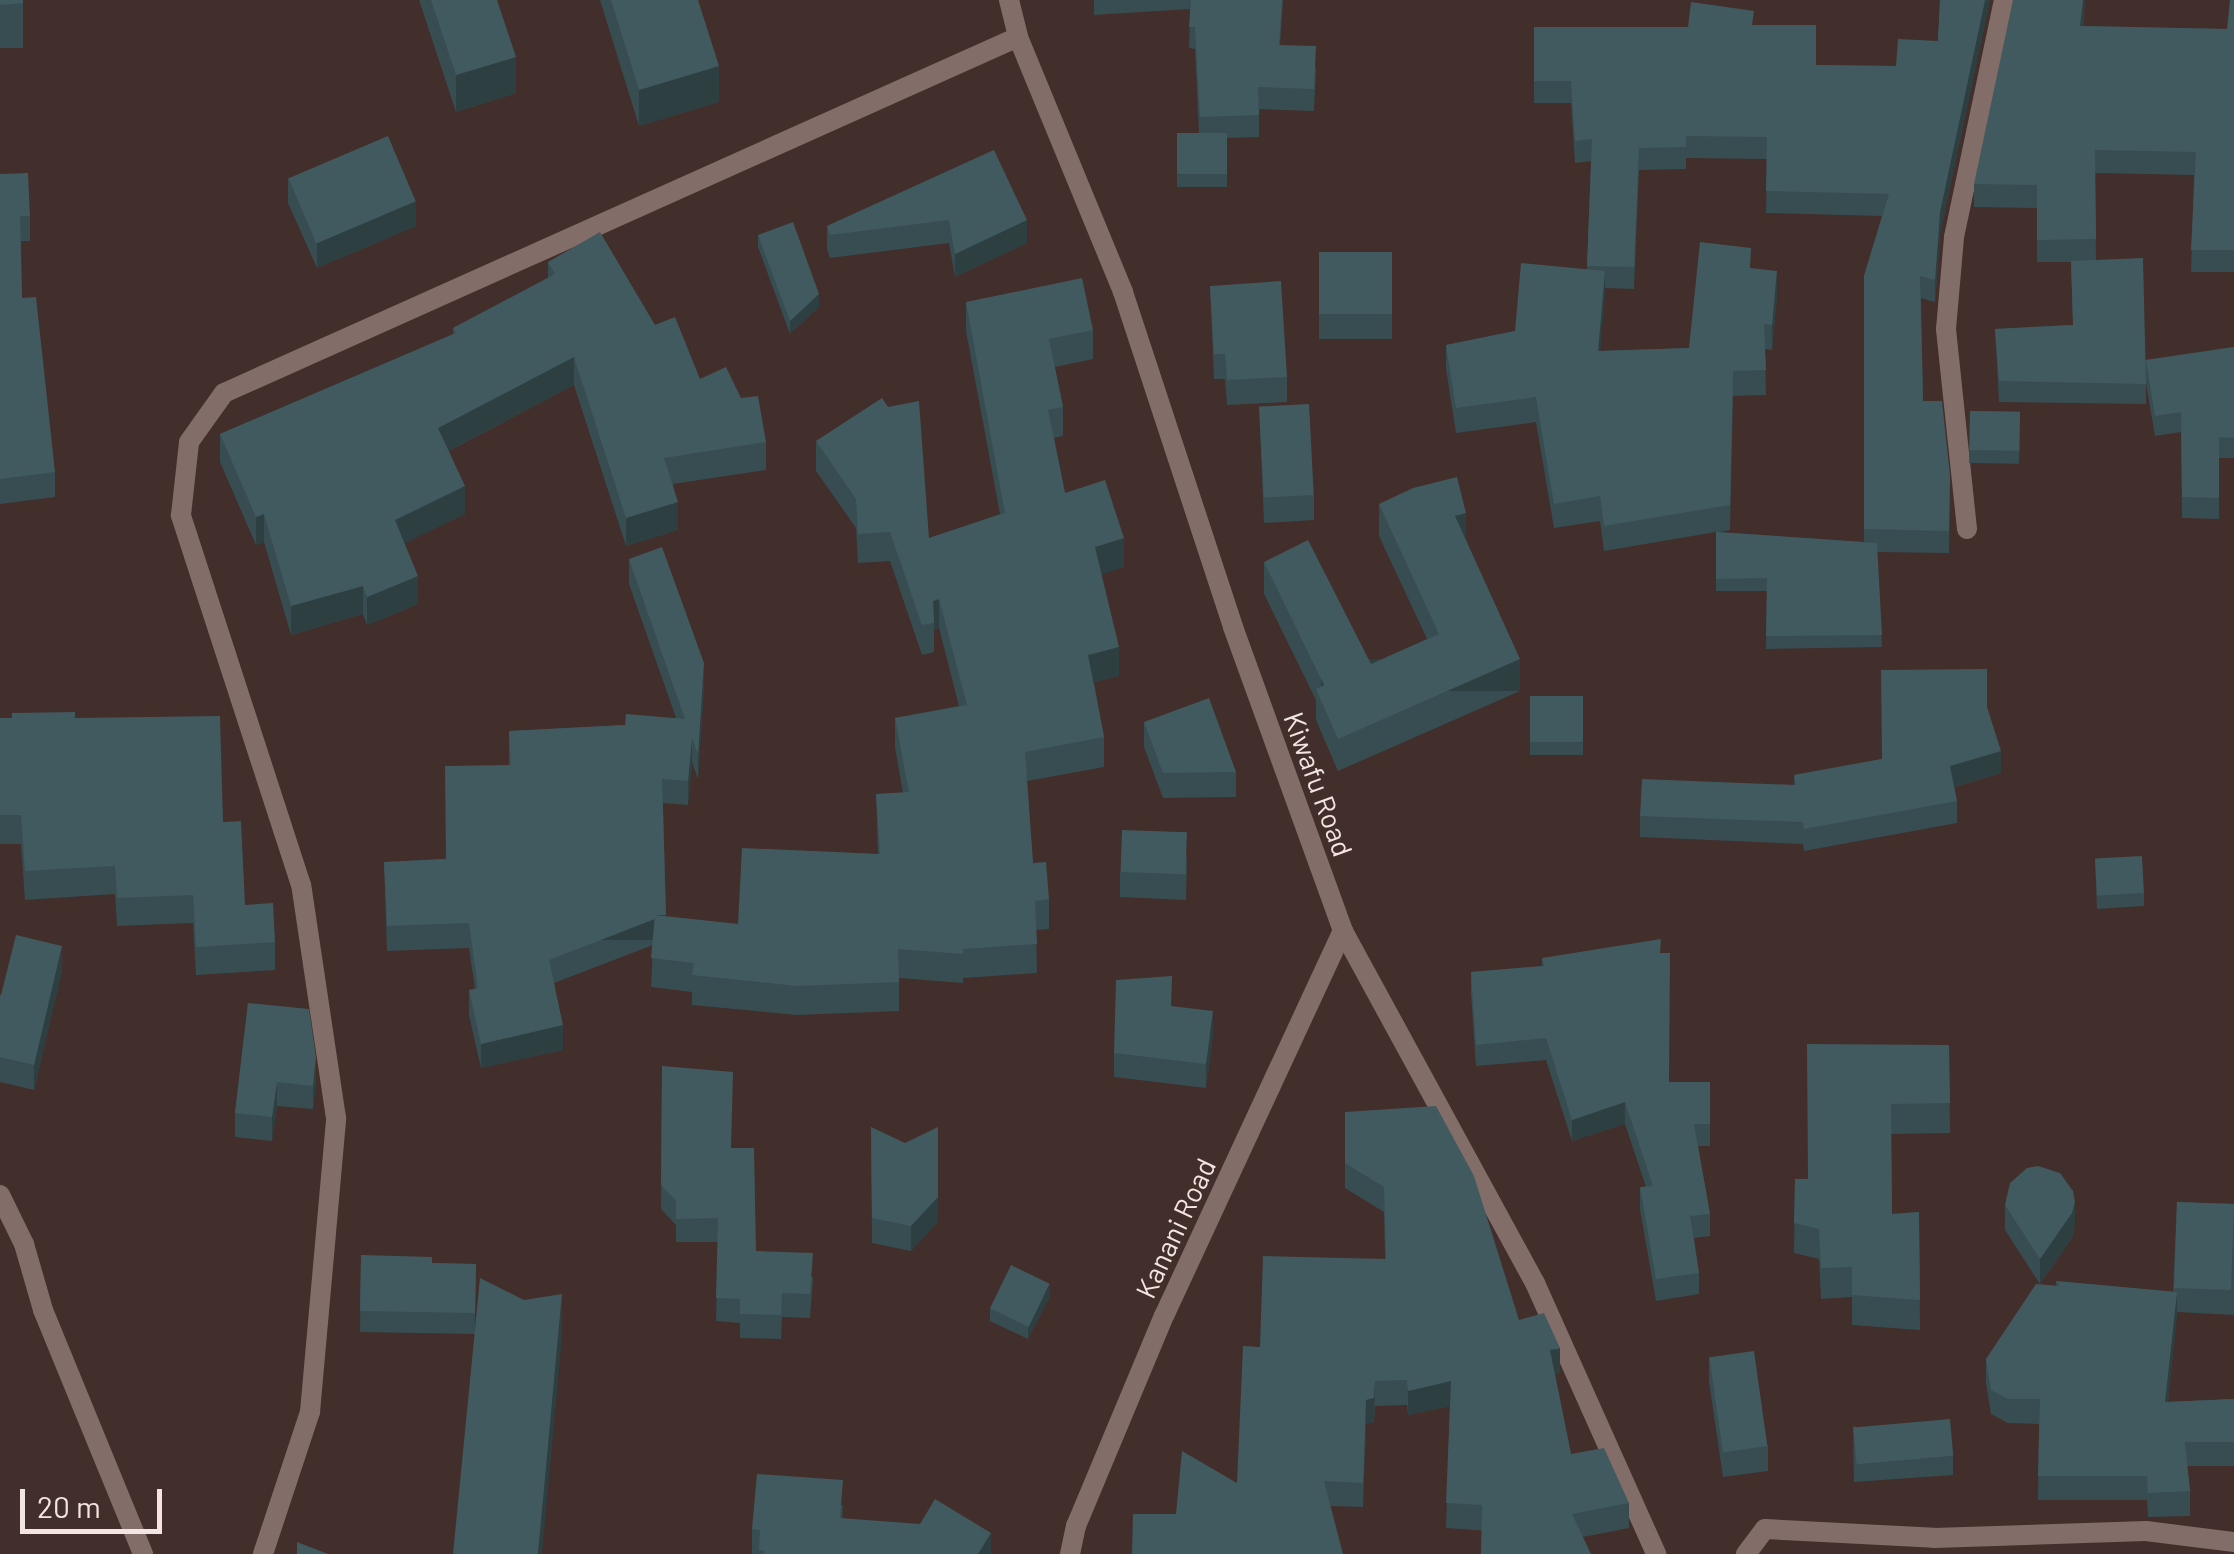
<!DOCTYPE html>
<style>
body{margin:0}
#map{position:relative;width:2234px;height:1554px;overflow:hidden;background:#422e2a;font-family:Barlow,sans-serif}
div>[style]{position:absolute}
.minor>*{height:20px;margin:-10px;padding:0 10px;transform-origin:10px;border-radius:10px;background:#836d68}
.wall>*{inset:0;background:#384d52;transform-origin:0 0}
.shaded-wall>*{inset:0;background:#2e3f42;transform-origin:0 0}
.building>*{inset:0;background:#415a5f;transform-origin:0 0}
span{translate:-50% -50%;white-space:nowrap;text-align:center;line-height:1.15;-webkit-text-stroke:10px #422e2a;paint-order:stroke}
.street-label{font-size:28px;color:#f2e5e2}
.scale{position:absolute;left:20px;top:1489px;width:142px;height:45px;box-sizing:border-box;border:5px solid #f2e5e2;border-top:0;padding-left:12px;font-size:30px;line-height:35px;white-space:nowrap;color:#f2e5e2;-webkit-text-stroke:8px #422e2a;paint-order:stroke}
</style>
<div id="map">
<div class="minor">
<div style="left:1009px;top:0;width:38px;rotate:76deg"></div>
<div style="left:1018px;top:37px;width:276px;rotate:67.6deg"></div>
<div style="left:1123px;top:292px;width:353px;rotate:71.8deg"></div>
<div style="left:1233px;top:627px;width:323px;rotate:70.1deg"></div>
<div style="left:1343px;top:931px;width:401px;rotate:61.4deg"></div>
<div style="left:1535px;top:1283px;width:297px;rotate:65.9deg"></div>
<div style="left:1967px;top:529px;width:201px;rotate:-96deg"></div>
<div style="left:1946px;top:329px;width:92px;rotate:-85deg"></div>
<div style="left:1954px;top:237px;width:242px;rotate:-78.1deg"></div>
<div style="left:0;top:1195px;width:55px;rotate:63.9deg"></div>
<div style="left:24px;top:1244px;width:69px;rotate:73.9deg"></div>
<div style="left:43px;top:1310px;width:264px;rotate:67.7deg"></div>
<div style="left:263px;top:1554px;width:150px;rotate:-71.7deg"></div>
<div style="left:310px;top:1412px;width:295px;rotate:-84.9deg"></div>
<div style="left:336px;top:1118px;width:236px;rotate:-98.5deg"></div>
<div style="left:301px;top:885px;width:389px;rotate:-108deg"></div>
<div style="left:181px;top:515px;width:73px;rotate:-83.7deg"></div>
<div style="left:189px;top:442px;width:60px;rotate:-54.5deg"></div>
<div style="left:224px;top:393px;width:870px;rotate:-24.15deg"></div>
<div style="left:1070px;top:1554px;width:29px;rotate:-78deg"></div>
<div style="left:1076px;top:1526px;width:228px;rotate:-67.3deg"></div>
<div style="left:1164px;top:1316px;width:425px;rotate:-65.1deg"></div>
<div style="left:1746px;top:1554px;width:31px;rotate:-53deg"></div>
<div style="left:1765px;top:1529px;width:169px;rotate:3deg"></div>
<div style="left:1934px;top:1538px;width:212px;rotate:-1.9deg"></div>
<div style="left:2146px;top:1531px;width:89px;rotate:7.1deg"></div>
</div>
<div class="wall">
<div style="left:0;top:0;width:23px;height:48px"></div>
<div style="clip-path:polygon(419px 0,497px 0,516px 93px,456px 112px)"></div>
<div style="clip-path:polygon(600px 0,698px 0,719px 102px,639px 126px)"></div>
<div style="clip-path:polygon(1094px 0,1283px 0,1280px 45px,1316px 68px,1314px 111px,1259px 109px,1259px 137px,1227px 138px,1227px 187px,1177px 187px,1177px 133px,1199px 133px,1195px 49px,1189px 48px,1190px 9px,1094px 15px)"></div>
<div style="clip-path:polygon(evenodd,1940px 0,1990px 0,1940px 234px,1935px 302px,1921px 298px,1923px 401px,1950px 475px,1949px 553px,1877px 552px,1882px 647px,1766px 649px,1767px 591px,1716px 591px,1716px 532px,1604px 551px,1600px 521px,1554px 528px,1536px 422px,1456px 433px,1446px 369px,1446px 345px,1515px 331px,1587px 269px,1591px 161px,1575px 163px,1571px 103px,1534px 103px,1534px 27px,1688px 27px,1754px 25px,1816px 65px,1896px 66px,1938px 41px,1940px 0,1686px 158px,1767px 159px,1766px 213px,1882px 216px,1864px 276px,1864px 542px,1719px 532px,1730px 530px,1733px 396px,1766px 395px,1765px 349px,1772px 350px,1777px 295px,1751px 268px,1689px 348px,1600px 351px,1605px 288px,1634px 289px,1639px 170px,1686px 169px,1686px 158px)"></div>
<div style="clip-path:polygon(2085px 0,2083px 26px,2227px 29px,2234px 0,2234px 272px,2191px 272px,2194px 175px,2095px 173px,2096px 260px,2146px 360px,2234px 347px,2234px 458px,2219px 458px,2219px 519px,2182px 518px,2181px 432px,2155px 436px,2146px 383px,2146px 404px,1999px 402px,1995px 329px,2073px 325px,2071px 262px,2037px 262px,2037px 208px,1974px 207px,1974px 184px)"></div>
<div style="clip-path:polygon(994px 150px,1027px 243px,955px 277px,949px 243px,830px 258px,827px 249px,827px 226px)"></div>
<div style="clip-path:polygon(0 174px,30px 216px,30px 241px,21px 241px,22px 298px,55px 472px,55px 497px,0 504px)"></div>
<div style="clip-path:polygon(288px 178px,416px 226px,317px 268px,288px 203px)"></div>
<div style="clip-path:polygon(758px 235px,819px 307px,790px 334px,758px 247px)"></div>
<div style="left:1319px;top:252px;width:73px;height:87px"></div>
<div style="clip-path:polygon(548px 262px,655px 325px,700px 379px,741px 398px,766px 442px,766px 470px,673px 484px,678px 530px,626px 546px,574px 385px,449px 451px,465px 514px,404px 543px,418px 604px,367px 625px,363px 614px,291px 635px,264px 542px,256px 545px,220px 462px,220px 434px,453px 334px,453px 328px,548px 278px)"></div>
<div style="clip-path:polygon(1210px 286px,1287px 377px,1287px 402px,1227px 405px,1225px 379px,1214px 379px)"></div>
<div style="clip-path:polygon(966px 302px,1093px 330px,1093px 359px,1055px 367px,1063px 407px,1063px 436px,1054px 438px,1065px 493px,1124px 567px,1101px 574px,1119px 676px,1094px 682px,1104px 737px,1104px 767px,1027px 781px,1033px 863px,1049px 899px,1049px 929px,1036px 930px,1037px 973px,963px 978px,963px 983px,899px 978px,899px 1011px,797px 1015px,692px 1005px,692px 992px,651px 987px,653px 945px,554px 983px,563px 1050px,481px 1068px,469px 1015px,469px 990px,475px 989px,469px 948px,387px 951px,384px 862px,446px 859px,509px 765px,509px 731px,625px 725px,676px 718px,629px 584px,629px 559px,704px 688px,698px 779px,692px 762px,688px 805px,663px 803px,666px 917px,738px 924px,878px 854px,876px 794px,903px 793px,895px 747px,895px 718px,959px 706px,939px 628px,934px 630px,934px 652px,922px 655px,890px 561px,858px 563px,856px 528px,816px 471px,816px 441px,929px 538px,1000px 514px,966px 331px)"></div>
<div style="clip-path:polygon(1259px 407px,1314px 495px,1314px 520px,1264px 523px)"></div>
<div style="left:1970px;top:411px;width:50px;height:52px;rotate:1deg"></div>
<div style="clip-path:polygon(1379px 504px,1466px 539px,1520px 691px,1338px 771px,1316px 720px,1316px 700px,1264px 594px,1264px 562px,1371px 664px,1427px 639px,1379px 536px)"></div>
<div style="left:1530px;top:696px;width:53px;height:59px"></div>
<div style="clip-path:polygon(1987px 707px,2001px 773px,1954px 787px,1957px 801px,1957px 823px,1804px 851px,1803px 844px,1640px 837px,1640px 816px,1794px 785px,1794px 775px,1882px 759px)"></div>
<div style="clip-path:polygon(0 718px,75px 718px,223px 822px,245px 905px,275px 942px,275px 970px,196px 975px,193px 923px,117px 926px,115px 894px,25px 900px,21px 844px,0 844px)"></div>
<div style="clip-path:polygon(1144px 722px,1236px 772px,1236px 797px,1163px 798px,1144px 747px)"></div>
<div style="clip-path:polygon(1187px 857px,1186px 900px,1120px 897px,1120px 872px)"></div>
<div style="clip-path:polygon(2095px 859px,2144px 893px,2144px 906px,2097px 909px)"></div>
<div style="clip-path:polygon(1661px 953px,1669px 1082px,1710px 1082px,1710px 1146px,1698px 1146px,1710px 1214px,1710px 1236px,1694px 1238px,1699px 1273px,1699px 1294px,1656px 1301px,1640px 1209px,1640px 1187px,1646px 1187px,1625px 1124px,1572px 1141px,1546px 1060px,1476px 1066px,1471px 994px,1471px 972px,1542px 966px,1542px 958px)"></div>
<div style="clip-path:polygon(62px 971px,34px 1090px,0 1082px,0 995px)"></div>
<div style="clip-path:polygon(248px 1003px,316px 1081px,313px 1109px,277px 1106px,272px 1141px,235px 1137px,235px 1113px)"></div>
<div style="clip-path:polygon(1213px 1035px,1206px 1088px,1114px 1077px,1114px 1053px)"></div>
<div style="clip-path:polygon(1949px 1045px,1950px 1133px,1891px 1134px,1892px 1214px,1919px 1212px,1920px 1330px,1852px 1325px,1852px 1297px,1821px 1299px,1819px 1259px,1794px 1253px,1795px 1179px,1807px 1179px)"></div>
<div style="clip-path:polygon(662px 1066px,731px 1148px,756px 1251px,813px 1277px,810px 1318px,782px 1317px,781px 1339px,740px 1338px,740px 1323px,716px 1321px,718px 1242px,676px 1242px,676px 1225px,661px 1209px)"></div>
<div style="clip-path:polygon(1345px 1112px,1519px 1320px,1560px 1372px,1555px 1374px,1571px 1454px,1629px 1503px,1629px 1528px,1583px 1537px,1446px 1528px,1450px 1406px,1408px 1415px,1407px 1405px,1375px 1406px,1374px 1422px,1366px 1424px,1363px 1507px,1330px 1506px,1176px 1514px,1237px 1483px,1260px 1347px,1385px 1259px,1384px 1212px,1345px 1188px)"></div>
<div style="clip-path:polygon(871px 1127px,938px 1222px,911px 1251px,872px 1243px)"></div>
<div style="clip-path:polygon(2177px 1202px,2234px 1204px,2234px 1315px,2177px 1312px,2168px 1402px,2234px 1399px,2234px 1466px,2187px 1466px,2190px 1491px,2190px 1516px,2148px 1517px,2147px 1500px,2038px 1500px,2039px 1424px,2008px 1423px,1991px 1414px,1986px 1383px,1986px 1359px,2056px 1286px,2056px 1281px,2173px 1292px)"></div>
<div style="clip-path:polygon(2005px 1205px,2075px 1227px,2072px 1238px,2040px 1284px,2005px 1230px)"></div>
<div style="clip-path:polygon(361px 1255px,432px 1263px,476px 1264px,475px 1329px,562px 1338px,475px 1334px,360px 1332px)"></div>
<div style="clip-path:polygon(1050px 1296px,1028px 1339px,990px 1321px,990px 1308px)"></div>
<div style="clip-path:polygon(1709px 1357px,1768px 1446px,1768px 1471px,1723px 1477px,1709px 1382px)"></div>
<div style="clip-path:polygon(1853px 1426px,1953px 1456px,1953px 1475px,1854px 1482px)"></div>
<div style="clip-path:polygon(843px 1505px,842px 1518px,991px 1554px,752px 1554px,752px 1529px)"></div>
</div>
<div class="shaded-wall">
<div style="clip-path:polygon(1985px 0,1990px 0,1940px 234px,1935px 302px,1935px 280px,1940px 212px)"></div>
<div style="clip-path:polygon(2083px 0,2085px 0,2080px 49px,2080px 26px)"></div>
<div style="clip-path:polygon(516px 57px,516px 93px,456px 112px,456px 75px)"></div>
<div style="clip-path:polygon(719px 66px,719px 102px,639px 126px,639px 90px)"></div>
<div style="clip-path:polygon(416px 201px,416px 226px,317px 268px,317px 243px)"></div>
<div style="clip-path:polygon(1027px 220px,1027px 243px,955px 277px,955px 254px)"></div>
<div style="clip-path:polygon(1605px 271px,1605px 295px,1598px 376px,1598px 351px)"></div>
<div style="clip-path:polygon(1777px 271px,1777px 295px,1772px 350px,1772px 325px)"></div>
<div style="clip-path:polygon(819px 294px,819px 307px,790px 334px,790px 321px)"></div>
<div style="clip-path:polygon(574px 357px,574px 385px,438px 456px,438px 428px)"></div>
<div style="clip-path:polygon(465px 486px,465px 514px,395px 548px,395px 520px)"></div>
<div style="clip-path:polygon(678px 502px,678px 530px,626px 546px,626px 518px)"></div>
<div style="clip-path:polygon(1466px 513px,1466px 545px,1455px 516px)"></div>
<div style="clip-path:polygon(264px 514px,264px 542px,256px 545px,256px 517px)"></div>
<div style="clip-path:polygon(1124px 538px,1124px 567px,1095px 577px,1095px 547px)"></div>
<div style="clip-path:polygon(418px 576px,418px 604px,367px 625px,367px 597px)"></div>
<div style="clip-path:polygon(363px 586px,363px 614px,291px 635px,291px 606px)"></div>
<div style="clip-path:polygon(939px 599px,939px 628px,934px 630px,933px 601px)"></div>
<div style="clip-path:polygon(1119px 647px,1119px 676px,1088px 684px,1088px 655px)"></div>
<div style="left:1520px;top:659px;width:32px;height:199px;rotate:90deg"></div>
<div style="clip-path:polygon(704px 663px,704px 688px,698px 779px,698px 754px)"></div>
<div style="clip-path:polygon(692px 738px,692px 762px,688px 805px,688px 781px)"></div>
<div style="clip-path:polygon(2001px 751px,2001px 773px,1950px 788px,1950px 766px)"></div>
<div style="left:666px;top:915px;width:25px;height:125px;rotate:90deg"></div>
<div style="clip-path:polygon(62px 946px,62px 971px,34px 1090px,34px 1065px)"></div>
<div style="clip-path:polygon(1213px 1011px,1213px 1035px,1206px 1088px,1206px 1064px)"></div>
<div style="clip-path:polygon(563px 1025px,563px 1050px,481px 1068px,481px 1044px)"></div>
<div style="clip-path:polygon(316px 1057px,316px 1081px,313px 1109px,313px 1086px)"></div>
<div style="clip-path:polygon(277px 1082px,277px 1106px,272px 1141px,272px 1117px)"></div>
<div style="clip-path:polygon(1625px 1102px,1625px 1124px,1572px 1141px,1572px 1120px)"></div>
<div style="clip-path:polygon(938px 1127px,938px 1222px,911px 1251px,911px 1226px)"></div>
<div style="clip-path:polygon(2075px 1202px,2075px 1227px,2072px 1238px,2040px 1284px,2040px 1259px)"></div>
<div style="clip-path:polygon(1050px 1284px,1050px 1296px,1028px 1339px,1028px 1327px)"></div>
<div style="clip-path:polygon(2177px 1292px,2177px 1317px,2165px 1427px,2165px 1402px)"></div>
<div style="clip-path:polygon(562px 1294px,562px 1338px,542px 1554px,538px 1554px)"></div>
<div style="clip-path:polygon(1560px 1348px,1560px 1372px,1550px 1375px,1550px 1350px)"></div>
<div style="clip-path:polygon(1375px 1381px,1374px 1422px,1366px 1424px,1363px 1507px,1366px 1400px)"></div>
<div style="clip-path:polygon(1451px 1381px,1451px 1406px,1408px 1415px,1408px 1391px)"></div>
<div style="clip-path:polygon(991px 1533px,991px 1554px,978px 1554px)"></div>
</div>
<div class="building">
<div style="clip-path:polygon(0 0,23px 0,23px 3px,0 5px)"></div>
<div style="clip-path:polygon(431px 0,497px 0,516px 57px,456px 75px)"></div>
<div style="clip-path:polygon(611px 0,698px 0,719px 66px,639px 90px)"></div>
<div style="clip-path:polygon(1191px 0,1282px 0,1279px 45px,1316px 46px,1314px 89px,1258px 87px,1259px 115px,1200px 117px,1195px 27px,1189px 27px)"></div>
<div style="clip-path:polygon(1940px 0,1985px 0,1940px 212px,1935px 280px,1920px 276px,1923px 401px,1942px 401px,1950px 475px,1949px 531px,1864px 529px,1864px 276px,1889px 194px,1766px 191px,1767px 137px,1686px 136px,1686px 147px,1639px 148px,1634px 267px,1587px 266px,1592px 139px,1575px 141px,1571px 81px,1534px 81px,1534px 27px,1688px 27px,1691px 2px,1754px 11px,1752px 25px,1816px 25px,1816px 65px,1896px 66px,1898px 39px,1938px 41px)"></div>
<div style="clip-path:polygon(2013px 0,2083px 0,2080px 26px,2227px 29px,2230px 0,2234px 0,2234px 250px,2191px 250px,2196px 152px,2095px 150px,2096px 239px,2037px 240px,2037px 185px,1974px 184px)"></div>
<div style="left:1177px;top:133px;width:50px;height:41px"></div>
<div style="left:388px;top:136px;width:71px;height:108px;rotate:67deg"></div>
<div style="clip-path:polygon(994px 150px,1027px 220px,955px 254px,949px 220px,830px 235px,827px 226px)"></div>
<div style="clip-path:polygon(28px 173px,30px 216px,20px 216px,22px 298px,36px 297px,55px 472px,0 479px,0 174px)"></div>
<div style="clip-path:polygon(793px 222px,819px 294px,790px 321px,758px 235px)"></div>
<div style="clip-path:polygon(600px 232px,655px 325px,675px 317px,700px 379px,726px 367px,741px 398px,758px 396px,766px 442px,664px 458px,678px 502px,626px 518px,574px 357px,438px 428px,465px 486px,395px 520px,418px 576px,367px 597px,363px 586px,291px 606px,264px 514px,256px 517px,220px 434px,456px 333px,453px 328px,555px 274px,548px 262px)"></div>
<div style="clip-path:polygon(1700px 242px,1751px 248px,1750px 268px,1777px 271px,1772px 325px,1764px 324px,1766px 370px,1733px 371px,1730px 505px,1604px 526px,1600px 496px,1554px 504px,1536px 397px,1456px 408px,1446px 345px,1515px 331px,1521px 263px,1605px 271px,1598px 351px,1689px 348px)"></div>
<div style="left:1319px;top:252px;width:73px;height:62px"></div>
<div style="clip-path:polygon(2143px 258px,2146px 384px,1999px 381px,1995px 329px,2073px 325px,2071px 261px)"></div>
<div style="clip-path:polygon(1082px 278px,1093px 330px,1049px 339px,1063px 407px,1048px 410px,1065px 493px,1105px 480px,1124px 538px,1095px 547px,1119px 647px,1088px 655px,1104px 737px,1025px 752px,1033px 863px,1046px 862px,1049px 899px,1035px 901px,1037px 944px,963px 949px,963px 954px,898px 949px,899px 982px,797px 986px,692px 975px,694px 963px,651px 958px,655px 915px,738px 924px,742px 848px,880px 854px,876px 794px,909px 792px,895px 718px,967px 705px,939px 599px,933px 601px,934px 623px,922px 625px,890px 532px,858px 534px,856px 499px,816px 441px,882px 398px,888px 407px,919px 401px,929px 538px,1005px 513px,966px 302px)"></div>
<div style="clip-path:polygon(1281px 281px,1287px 377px,1227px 380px,1225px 354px,1214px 354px,1210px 286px)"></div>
<div style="clip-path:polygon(2234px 347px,2234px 438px,2219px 437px,2219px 498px,2182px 497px,2181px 412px,2155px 416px,2146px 360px)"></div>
<div style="left:1309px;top:404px;width:91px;height:50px;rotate:87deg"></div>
<div style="left:1970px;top:411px;width:50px;height:39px;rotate:1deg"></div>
<div style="clip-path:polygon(1457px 477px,1466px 513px,1455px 516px,1520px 659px,1338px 739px,1316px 689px,1324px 685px,1264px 562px,1308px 540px,1371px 664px,1439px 634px,1379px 504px,1413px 488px)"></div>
<div style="clip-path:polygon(1716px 532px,1877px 543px,1882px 635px,1766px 636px,1767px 578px,1716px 579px)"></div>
<div style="clip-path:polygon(662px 547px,704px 663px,698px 754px,692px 738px,688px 781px,662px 779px,666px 915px,655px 915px,655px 919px,549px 960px,563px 1025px,481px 1044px,469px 990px,478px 988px,469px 923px,387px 926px,384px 862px,446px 859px,445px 766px,511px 765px,509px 731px,625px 725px,626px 714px,685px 719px,629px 559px)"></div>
<div style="clip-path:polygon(1987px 669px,1987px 707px,2001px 751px,1950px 766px,1957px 801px,1804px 829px,1803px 822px,1640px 816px,1642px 779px,1796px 785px,1794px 775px,1882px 759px,1881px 670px)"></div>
<div style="left:1530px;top:696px;width:53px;height:46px"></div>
<div style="clip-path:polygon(1209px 698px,1236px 772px,1163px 773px,1144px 722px)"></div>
<div style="clip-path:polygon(75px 712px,75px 718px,220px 716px,223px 822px,241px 821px,245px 905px,273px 903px,275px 942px,196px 947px,193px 895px,117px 898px,115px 866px,25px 871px,21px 815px,0 815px,0 718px,12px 718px,12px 713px)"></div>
<div style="left:1122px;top:830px;width:65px;height:42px;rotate:2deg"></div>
<div style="left:2142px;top:856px;width:37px;height:47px;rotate:87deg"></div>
<div style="clip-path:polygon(16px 935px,62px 946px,34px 1065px,0 1057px,0 995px,1px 995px)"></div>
<div style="clip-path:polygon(1661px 939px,1660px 953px,1670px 953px,1669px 1082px,1710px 1082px,1710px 1124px,1694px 1124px,1710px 1214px,1690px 1216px,1699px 1273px,1656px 1279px,1640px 1187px,1653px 1186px,1625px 1102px,1572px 1120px,1546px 1038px,1476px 1045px,1471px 972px,1544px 966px,1542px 958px)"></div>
<div style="clip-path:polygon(1172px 976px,1171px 1006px,1213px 1011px,1206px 1064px,1114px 1053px,1116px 980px)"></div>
<div style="clip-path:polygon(248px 1003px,309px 1009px,316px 1057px,313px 1086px,277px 1082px,272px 1117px,235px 1113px)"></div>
<div style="clip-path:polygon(1807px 1044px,1949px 1045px,1950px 1103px,1891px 1104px,1892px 1214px,1919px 1212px,1920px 1300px,1852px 1295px,1852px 1267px,1821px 1268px,1819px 1229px,1794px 1223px,1795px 1179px,1808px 1179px)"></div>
<div style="clip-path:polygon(662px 1066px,733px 1072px,731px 1148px,754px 1148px,756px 1251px,813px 1253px,810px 1294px,782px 1293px,781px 1315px,740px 1314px,740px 1299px,716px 1298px,718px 1218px,676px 1219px,676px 1201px,661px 1185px)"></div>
<div style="clip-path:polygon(1436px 1106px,1474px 1176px,1519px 1320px,1544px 1313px,1560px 1348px,1550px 1350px,1571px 1454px,1604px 1448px,1629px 1503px,1572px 1514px,1591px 1554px,1481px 1554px,1482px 1505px,1446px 1503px,1451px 1381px,1408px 1391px,1407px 1380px,1375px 1381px,1374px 1398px,1366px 1400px,1363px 1483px,1324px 1481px,1343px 1554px,1132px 1554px,1133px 1514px,1176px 1514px,1182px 1451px,1237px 1483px,1243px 1346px,1260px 1347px,1263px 1256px,1386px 1259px,1384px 1187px,1345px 1163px,1345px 1112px)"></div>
<div style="clip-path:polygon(871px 1127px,905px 1143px,938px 1127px,938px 1197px,911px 1226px,872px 1218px)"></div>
<div style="clip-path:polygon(2038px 1166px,2060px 1173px,2073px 1191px,2075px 1202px,2072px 1213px,2040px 1259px,2005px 1205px,2010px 1183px,2027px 1168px)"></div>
<div style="left:2177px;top:1202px;width:57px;height:86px;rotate:2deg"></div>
<div style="clip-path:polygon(361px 1255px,432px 1257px,432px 1263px,476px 1264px,475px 1313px,360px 1311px)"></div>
<div style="left:1011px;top:1265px;width:43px;height:48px;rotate:26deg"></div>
<div style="clip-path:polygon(480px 1278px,524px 1300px,562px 1294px,538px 1554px,453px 1554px)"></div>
<div style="clip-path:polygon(2056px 1281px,2177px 1292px,2165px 1402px,2234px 1399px,2234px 1442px,2185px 1442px,2190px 1491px,2148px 1493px,2147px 1476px,2038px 1476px,2040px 1399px,2008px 1399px,1991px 1390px,1986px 1359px,2036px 1284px,2060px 1286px)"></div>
<div style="left:1754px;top:1351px;width:96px;height:45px;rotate:82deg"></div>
<div style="left:1950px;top:1419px;width:37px;height:97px;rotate:85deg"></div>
<div style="clip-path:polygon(757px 1474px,843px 1480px,840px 1518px,920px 1524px,935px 1499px,991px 1533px,978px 1554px,764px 1554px,765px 1551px,759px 1550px,760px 1530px,752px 1529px)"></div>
<div style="clip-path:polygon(297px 1542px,328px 1554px,297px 1554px)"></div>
</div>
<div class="street-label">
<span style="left:1319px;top:784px;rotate:70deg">Kiwafu Road</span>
<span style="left:1175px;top:1228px;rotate:-65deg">Kanani Road</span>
</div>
<div class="scale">20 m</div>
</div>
